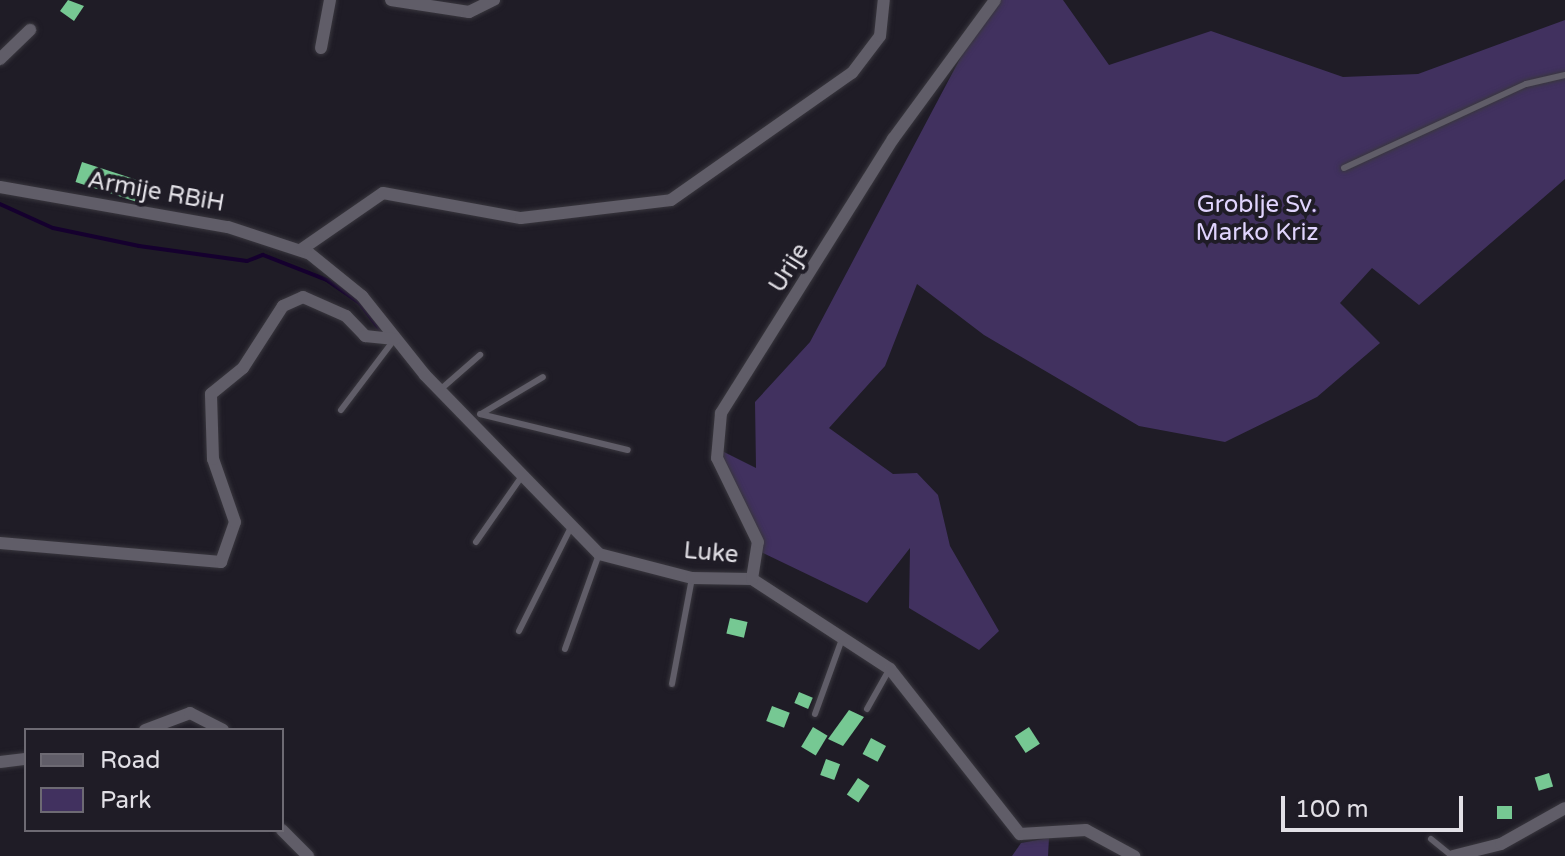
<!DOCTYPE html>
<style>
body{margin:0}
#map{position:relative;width:1565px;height:856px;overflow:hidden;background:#1f1c26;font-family:"Varela Round",sans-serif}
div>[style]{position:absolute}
.green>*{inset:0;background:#41315f}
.stream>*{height:4px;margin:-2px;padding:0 2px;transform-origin:2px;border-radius:2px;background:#15002e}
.building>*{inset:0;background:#76c893;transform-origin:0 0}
.roads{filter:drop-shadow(0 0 2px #39373e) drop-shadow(0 0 2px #39373e)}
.lane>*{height:6px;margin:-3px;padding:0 3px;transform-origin:3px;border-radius:3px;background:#605d68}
.street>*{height:12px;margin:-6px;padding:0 6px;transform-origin:6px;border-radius:6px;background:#605d68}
span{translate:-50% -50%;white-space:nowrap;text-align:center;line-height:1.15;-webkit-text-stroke:8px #1f1c26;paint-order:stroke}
.street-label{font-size:24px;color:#e2e0e6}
.park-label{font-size:24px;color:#e0d4fd}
.legend{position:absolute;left:24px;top:728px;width:260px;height:104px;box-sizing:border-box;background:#1f1c26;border:2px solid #6d6a73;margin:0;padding:10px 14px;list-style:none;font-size:24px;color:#e2e0e6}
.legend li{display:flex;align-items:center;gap:16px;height:40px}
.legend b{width:40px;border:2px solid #6d6a73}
.scale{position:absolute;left:1281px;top:796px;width:182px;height:36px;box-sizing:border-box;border:4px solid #e2e0e6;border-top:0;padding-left:10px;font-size:24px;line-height:28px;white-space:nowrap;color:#e2e0e6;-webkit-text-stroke:6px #1f1c26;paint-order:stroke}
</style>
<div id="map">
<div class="green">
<div style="clip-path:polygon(991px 0,1063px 0,1109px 65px,1211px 31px,1343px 77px,1418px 74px,1565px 20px,1565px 179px,1419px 305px,1372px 268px,1340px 303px,1380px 343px,1317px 397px,1225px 442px,1139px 426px,984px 335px,917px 284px,885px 366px,829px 428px,893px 474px,917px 473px,938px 495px,950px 546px,999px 631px,979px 650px,909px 608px,910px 548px,867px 603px,761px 552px,716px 448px,756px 468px,755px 402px,810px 342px)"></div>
<div style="clip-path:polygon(1049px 838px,1048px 856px,1012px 856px,1021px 843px)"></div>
</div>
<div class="stream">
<div style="left:0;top:204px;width:58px;rotate:24.4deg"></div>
<div style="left:53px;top:228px;width:88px;rotate:11.8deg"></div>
<div style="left:139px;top:246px;width:109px;rotate:7.9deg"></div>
<div style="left:247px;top:261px;width:17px;rotate:-21deg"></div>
<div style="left:263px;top:255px;width:69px;rotate:21.3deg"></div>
<div style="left:327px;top:280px;width:39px;rotate:35deg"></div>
<div style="left:359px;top:302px;width:34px;rotate:53deg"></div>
</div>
<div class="building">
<div style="clip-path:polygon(68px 0,84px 6px,74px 21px,60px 11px)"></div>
<div style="left:82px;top:162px;width:63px;height:21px;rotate:18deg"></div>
<div style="left:730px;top:618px;width:18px;height:16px;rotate:13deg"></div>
<div style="left:799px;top:692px;width:15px;height:12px;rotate:23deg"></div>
<div style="left:772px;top:706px;width:19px;height:16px;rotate:21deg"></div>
<div style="clip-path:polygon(849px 710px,864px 717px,843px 746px,828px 739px)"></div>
<div style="left:813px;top:727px;width:17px;height:23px;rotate:31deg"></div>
<div style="left:1029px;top:727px;width:20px;height:17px;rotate:57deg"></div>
<div style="left:871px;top:738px;width:17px;height:18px;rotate:28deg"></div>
<div style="left:826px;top:759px;width:15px;height:17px;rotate:20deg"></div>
<div style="left:1549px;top:773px;width:14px;height:15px;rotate:73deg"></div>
<div style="left:858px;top:778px;width:14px;height:20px;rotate:34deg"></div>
<div style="left:1512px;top:806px;width:13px;height:15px;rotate:90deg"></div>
</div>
<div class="roads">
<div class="lane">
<div style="left:1344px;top:168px;width:200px;rotate:-24.8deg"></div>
<div style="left:1526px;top:84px;width:40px;rotate:-13deg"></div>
<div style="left:441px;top:389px;width:52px;rotate:-41.1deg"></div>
<div style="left:341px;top:410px;width:88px;rotate:-52.9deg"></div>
<div style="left:480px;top:414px;width:152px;rotate:13.7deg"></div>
<div style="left:481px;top:414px;width:72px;rotate:-30.8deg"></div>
<div style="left:476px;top:542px;width:80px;rotate:-55.1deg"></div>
<div style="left:519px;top:631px;width:116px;rotate:-63.4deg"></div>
<div style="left:565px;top:649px;width:101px;rotate:-70.3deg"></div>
<div style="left:672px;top:684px;width:108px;rotate:-79.3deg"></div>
<div style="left:867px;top:709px;width:45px;rotate:-60.6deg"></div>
<div style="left:815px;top:714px;width:80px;rotate:-70.2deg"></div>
<div style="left:1431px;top:839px;width:27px;rotate:39deg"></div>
</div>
<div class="street">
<div style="left:391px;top:0;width:79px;rotate:8.7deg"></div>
<div style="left:469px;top:12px;width:28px;rotate:-26deg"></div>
<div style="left:321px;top:48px;width:49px;rotate:-79.4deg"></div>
<div style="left:0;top:59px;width:42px;rotate:-44deg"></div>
<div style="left:0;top:187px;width:231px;rotate:10deg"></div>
<div style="left:228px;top:227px;width:86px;rotate:18.2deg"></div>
<div style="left:310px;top:254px;width:67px;rotate:38.9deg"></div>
<div style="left:362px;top:296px;width:101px;rotate:51.4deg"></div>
<div style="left:425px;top:375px;width:250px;rotate:45.8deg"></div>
<div style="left:599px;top:554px;width:96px;rotate:14.5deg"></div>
<div style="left:692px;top:578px;width:60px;rotate:1deg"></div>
<div style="left:752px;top:579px;width:165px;rotate:33.1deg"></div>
<div style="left:890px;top:669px;width:210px;rotate:51.8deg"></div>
<div style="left:1020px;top:834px;width:66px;rotate:-3.5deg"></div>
<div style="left:1086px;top:830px;width:55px;rotate:28.4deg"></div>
<div style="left:302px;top:249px;width:98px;rotate:-34.7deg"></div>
<div style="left:383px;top:193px;width:140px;rotate:10.3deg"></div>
<div style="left:521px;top:218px;width:151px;rotate:-6.8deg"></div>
<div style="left:671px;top:200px;width:221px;rotate:-35.1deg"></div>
<div style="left:852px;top:73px;width:46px;rotate:-52.9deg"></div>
<div style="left:880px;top:36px;width:36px;rotate:-84deg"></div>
<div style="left:0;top:543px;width:222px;rotate:4.9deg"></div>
<div style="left:221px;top:562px;width:42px;rotate:-70.7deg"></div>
<div style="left:235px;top:522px;width:67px;rotate:-109.2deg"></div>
<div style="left:213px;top:459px;width:65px;rotate:-91.8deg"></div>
<div style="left:211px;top:394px;width:41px;rotate:-39.1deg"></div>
<div style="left:243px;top:368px;width:74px;rotate:-57.2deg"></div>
<div style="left:283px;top:306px;width:22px;rotate:-24deg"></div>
<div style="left:303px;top:297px;width:47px;rotate:23.8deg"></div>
<div style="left:346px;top:316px;width:28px;rotate:46deg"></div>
<div style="left:365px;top:336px;width:30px;rotate:6deg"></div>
<div style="left:752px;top:579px;width:37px;rotate:-81deg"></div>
<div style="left:758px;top:542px;width:93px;rotate:-116deg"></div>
<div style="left:717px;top:458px;width:45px;rotate:-84.9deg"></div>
<div style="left:721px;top:413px;width:324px;rotate:-57.9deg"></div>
<div style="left:893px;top:139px;width:172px;rotate:-53.7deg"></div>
<div style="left:145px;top:730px;width:48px;rotate:-20.7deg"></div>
<div style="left:190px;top:713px;width:37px;rotate:27deg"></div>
<div style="left:0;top:762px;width:26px;rotate:-7deg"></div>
<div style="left:282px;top:830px;width:37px;rotate:45deg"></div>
<div style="left:1453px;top:856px;width:49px;rotate:-14deg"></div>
<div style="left:1501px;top:844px;width:73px;rotate:-29.4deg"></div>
</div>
</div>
<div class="street-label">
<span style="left:156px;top:192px;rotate:10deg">Armije RBiH</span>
<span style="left:789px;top:268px;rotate:-58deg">Urije</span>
<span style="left:711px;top:553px;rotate:5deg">Luke</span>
</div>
<div class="park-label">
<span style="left:1257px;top:219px">Groblje Sv.<br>Marko Kriz</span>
</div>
<ul class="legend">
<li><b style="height:10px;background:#605d68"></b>Road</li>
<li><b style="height:22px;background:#41315f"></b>Park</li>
</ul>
<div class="scale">100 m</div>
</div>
